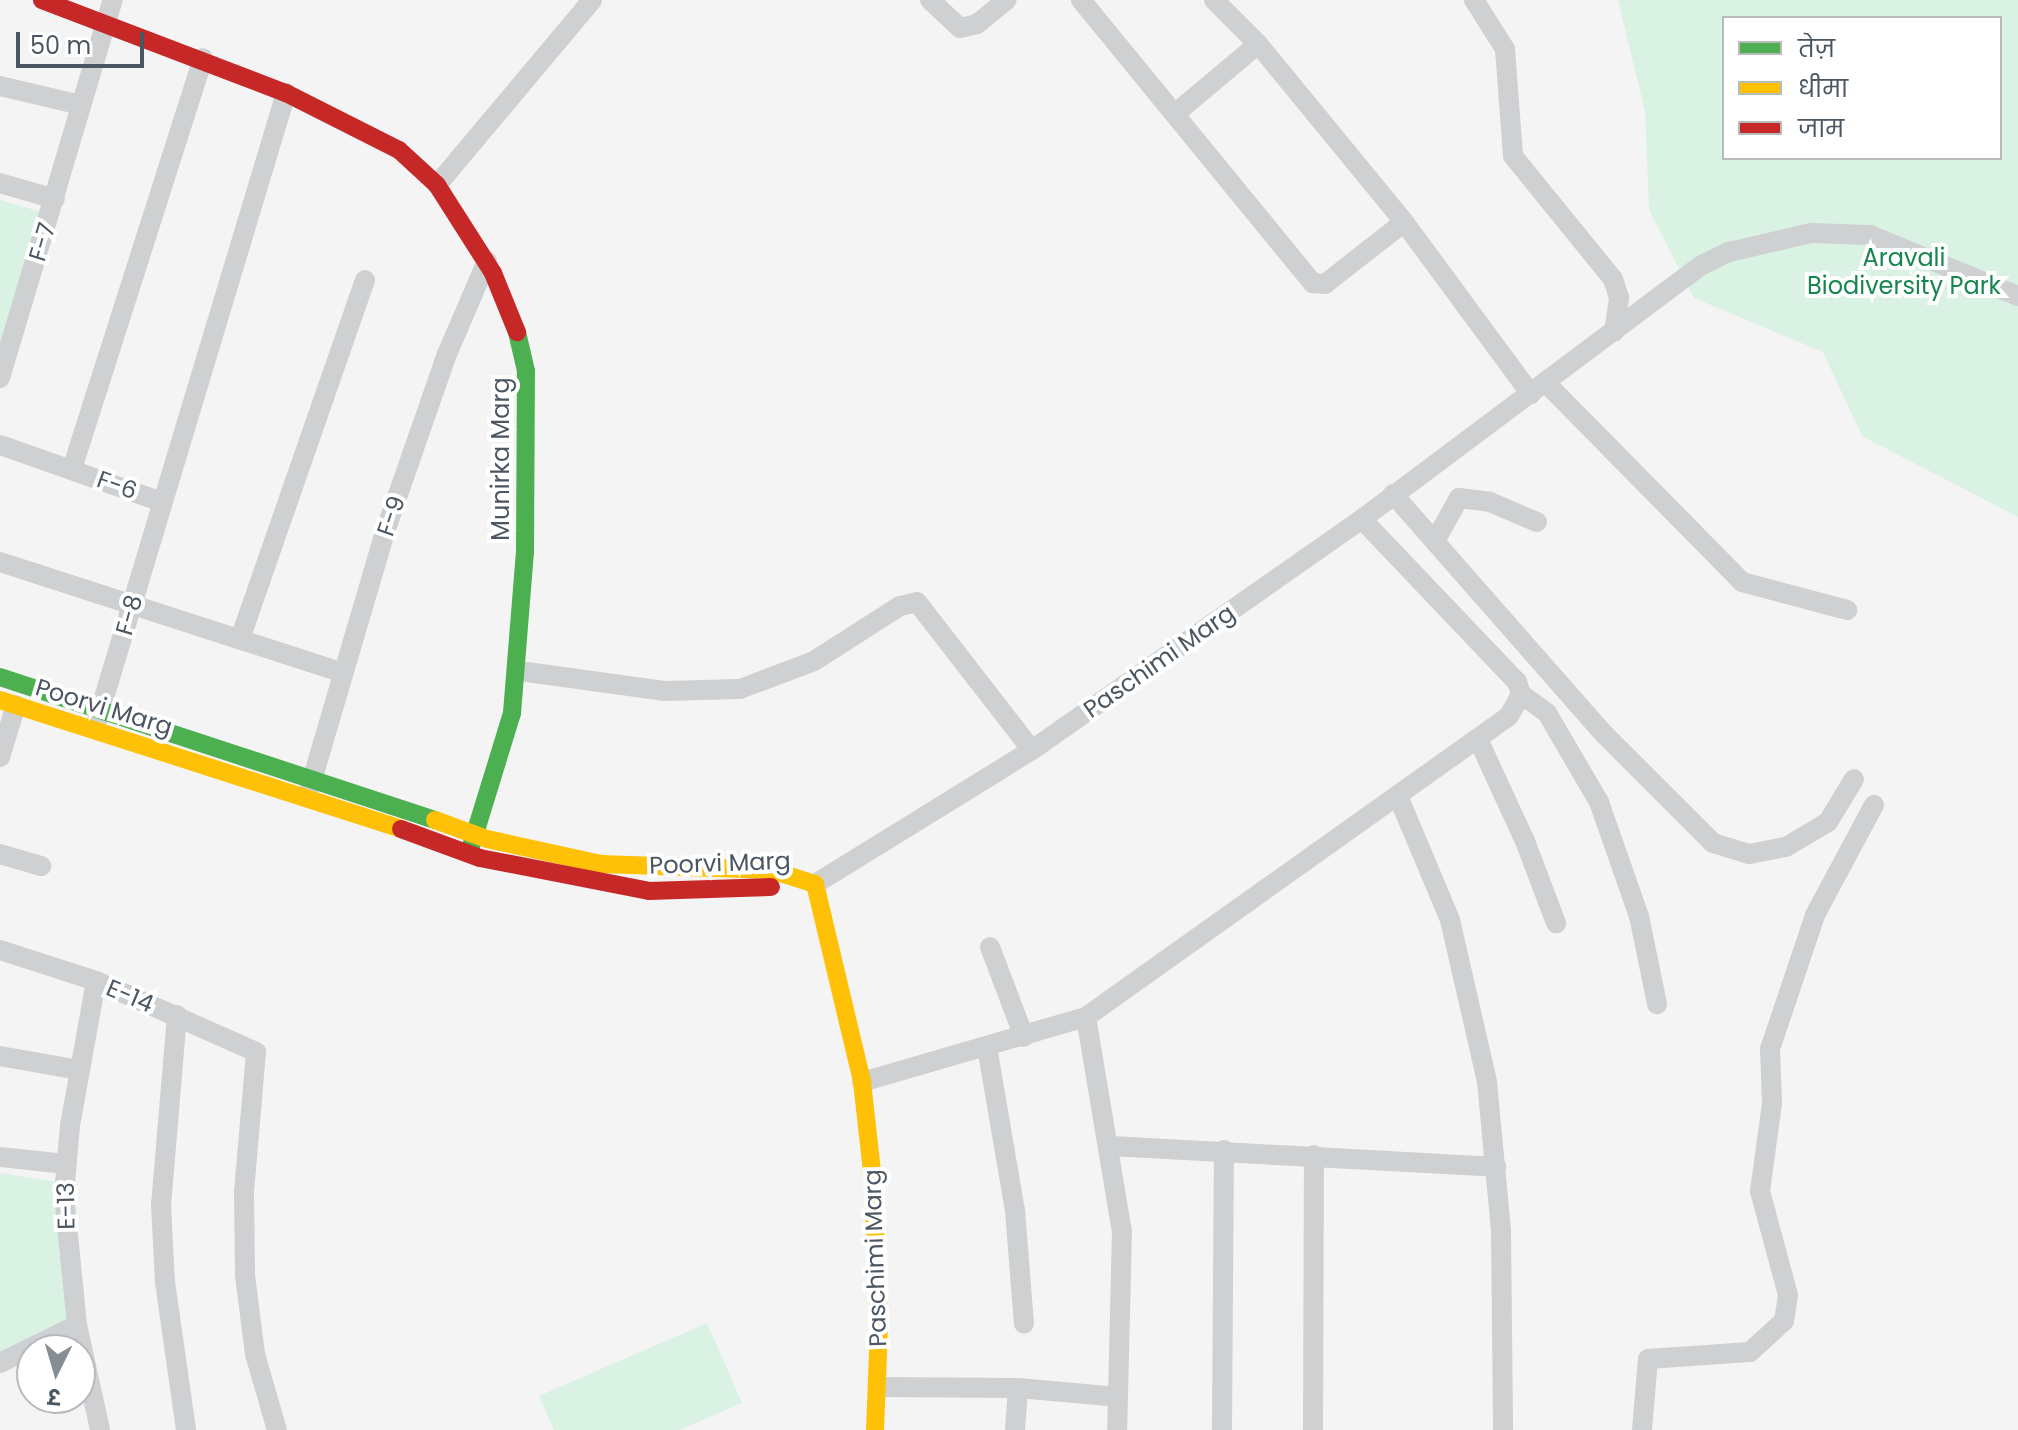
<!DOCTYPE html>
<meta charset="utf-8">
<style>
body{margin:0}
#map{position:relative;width:2018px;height:1430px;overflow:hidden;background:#f4f4f4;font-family:Poppins,"Noto Sans Devanagari",sans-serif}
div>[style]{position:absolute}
.green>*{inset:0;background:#d9f2e3}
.street>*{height:20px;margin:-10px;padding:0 10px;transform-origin:10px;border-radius:10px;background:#ced0d2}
.fast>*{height:18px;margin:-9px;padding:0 9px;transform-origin:9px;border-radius:9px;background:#4caf50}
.slow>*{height:18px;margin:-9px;padding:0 9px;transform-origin:9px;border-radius:9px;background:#ffc107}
.jam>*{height:18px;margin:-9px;padding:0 9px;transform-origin:9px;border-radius:9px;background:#c62828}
span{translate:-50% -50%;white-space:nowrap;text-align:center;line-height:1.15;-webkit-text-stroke:8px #fff;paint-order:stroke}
.street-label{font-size:24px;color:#4a5661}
.park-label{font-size:24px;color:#17864f}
.legend{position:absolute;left:1722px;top:16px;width:280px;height:144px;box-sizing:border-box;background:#fff;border:2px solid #b7bbc0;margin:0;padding:10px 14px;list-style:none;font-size:24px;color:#4a5661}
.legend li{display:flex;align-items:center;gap:16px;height:40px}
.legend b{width:40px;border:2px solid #b7bbc0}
.north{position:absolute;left:16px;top:1334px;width:80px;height:80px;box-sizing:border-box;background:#fff;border:2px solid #b7bbc0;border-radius:50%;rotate:185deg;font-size:22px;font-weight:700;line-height:32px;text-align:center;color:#4a5661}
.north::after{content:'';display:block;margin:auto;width:28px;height:36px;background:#868d94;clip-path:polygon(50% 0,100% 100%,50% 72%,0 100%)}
.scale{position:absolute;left:16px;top:32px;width:128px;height:36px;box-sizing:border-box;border:4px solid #4a5661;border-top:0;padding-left:10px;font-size:24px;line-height:28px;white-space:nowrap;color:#4a5661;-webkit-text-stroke:6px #fff;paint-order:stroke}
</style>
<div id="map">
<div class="green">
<div style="clip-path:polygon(evenodd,1618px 0,2018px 0,2018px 517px,1862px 436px,1823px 352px,1694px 298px,1649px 210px,1645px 111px,1618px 0,1724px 18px,2000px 18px,2000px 158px,1724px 158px,1724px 18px)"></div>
<div style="clip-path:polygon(0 200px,45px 213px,0 370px)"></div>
<div style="clip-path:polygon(0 1173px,60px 1182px,69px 1325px,0 1359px)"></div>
<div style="clip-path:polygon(707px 1323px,742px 1403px,679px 1430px,554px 1430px,539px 1396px)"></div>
</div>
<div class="street">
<div style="left:930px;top:0;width:41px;rotate:43deg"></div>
<div style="left:960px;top:28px;width:17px;rotate:-13deg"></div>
<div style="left:977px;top:24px;width:38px;rotate:-39deg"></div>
<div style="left:1081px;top:0;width:366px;rotate:50.7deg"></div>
<div style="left:1313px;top:283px;width:12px;rotate:5deg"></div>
<div style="left:1325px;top:284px;width:100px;rotate:-38.1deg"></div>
<div style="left:1214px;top:0;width:62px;rotate:45deg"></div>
<div style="left:1258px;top:44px;width:230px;rotate:50.6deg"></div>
<div style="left:1404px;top:222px;width:214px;rotate:53.6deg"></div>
<div style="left:1474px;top:0;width:58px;rotate:57.7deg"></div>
<div style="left:1505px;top:49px;width:107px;rotate:85.7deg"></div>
<div style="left:1513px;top:156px;width:159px;rotate:50.9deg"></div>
<div style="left:1613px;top:279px;width:20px;rotate:72deg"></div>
<div style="left:1619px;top:298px;width:34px;rotate:98deg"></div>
<div style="left:0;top:86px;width:83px;rotate:13.2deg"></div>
<div style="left:1176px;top:113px;width:107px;rotate:-40.1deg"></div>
<div style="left:0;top:183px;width:57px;rotate:16.2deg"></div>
<div style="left:437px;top:185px;width:241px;rotate:-50deg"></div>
<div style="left:0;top:378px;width:395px;rotate:-73.4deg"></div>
<div style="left:1546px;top:383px;width:279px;rotate:45.4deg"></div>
<div style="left:1742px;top:582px;width:109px;rotate:14.9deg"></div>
<div style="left:0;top:445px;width:172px;rotate:19.4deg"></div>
<div style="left:72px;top:469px;width:431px;rotate:-72.3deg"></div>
<div style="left:1393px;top:494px;width:321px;rotate:48.7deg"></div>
<div style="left:1605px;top:735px;width:153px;rotate:45deg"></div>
<div style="left:1713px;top:843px;width:38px;rotate:17deg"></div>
<div style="left:1749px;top:854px;width:38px;rotate:-11deg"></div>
<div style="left:1786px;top:847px;width:49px;rotate:-30.8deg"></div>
<div style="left:1828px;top:822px;width:50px;rotate:-58.8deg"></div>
<div style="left:1435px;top:541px;width:49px;rotate:-60.8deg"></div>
<div style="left:1459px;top:498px;width:31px;rotate:7deg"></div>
<div style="left:1490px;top:502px;width:51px;rotate:23.1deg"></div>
<div style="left:0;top:562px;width:361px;rotate:17.9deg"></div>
<div style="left:240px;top:639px;width:380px;rotate:-70.8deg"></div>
<div style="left:527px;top:672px;width:138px;rotate:7.9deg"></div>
<div style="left:664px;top:691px;width:76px;rotate:-1.5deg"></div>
<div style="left:740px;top:689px;width:79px;rotate:-20.7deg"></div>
<div style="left:814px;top:661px;width:102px;rotate:-32.6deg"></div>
<div style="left:900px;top:606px;width:17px;rotate:-13deg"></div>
<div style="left:917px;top:602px;width:187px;rotate:52.2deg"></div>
<div style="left:1521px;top:694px;width:32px;rotate:36deg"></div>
<div style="left:1547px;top:713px;width:103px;rotate:59.7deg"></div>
<div style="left:1599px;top:802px;width:121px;rotate:70.7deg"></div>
<div style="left:1639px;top:916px;width:90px;rotate:78.4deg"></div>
<div style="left:97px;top:721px;width:656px;rotate:-73.25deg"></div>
<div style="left:1478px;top:739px;width:112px;rotate:65.3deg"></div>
<div style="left:1525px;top:841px;width:88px;rotate:69.3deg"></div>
<div style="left:0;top:757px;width:54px;rotate:-72.9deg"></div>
<div style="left:310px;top:787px;width:269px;rotate:-73.6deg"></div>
<div style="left:386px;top:529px;width:185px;rotate:-70.8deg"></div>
<div style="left:447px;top:354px;width:101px;rotate:-66.7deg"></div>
<div style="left:1398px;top:796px;width:134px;rotate:67.2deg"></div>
<div style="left:1450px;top:920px;width:166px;rotate:77.1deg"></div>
<div style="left:1487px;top:1082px;width:150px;rotate:84.6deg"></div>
<div style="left:1501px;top:1231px;width:199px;rotate:89.4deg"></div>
<div style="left:0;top:854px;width:43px;rotate:16.3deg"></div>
<div style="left:815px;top:884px;width:255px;rotate:-31.7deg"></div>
<div style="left:1032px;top:750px;width:403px;rotate:-35deg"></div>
<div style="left:1362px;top:519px;width:424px;rotate:-36.8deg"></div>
<div style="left:1702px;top:265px;width:30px;rotate:-26deg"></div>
<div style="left:1729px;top:252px;width:84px;rotate:-13deg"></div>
<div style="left:1811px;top:233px;width:59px;rotate:1.9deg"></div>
<div style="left:1870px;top:235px;width:160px;rotate:22.4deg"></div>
<div style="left:990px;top:947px;width:96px;rotate:69.3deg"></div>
<div style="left:0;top:950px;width:101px;rotate:17.9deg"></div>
<div style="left:96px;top:981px;width:175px;rotate:23.9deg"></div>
<div style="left:256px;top:1052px;width:142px;rotate:94.9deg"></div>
<div style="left:244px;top:1193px;width:82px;rotate:89.3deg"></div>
<div style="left:245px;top:1275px;width:80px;rotate:82.8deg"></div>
<div style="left:255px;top:1354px;width:79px;rotate:73.9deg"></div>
<div style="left:96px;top:981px;width:147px;rotate:100.2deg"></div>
<div style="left:70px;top:1126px;width:69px;rotate:95deg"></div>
<div style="left:64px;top:1195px;width:131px;rotate:84.3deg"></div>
<div style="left:77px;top:1325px;width:107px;rotate:77.6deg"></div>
<div style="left:177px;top:1015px;width:190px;rotate:94.8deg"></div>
<div style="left:161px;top:1204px;width:78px;rotate:87.1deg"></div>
<div style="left:165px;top:1282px;width:149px;rotate:81.9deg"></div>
<div style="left:1086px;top:1017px;width:217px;rotate:80.5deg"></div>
<div style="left:1122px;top:1231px;width:199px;rotate:91.4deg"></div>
<div style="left:987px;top:1047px;width:165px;rotate:80.3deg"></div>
<div style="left:1015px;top:1210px;width:114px;rotate:85.5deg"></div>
<div style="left:0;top:1056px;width:80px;rotate:10deg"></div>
<div style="left:862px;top:1082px;width:233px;rotate:-16.2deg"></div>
<div style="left:1086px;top:1017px;width:519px;rotate:-35.44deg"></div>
<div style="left:1509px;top:716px;width:25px;rotate:-61deg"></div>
<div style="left:1521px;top:694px;width:13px;rotate:-108deg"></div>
<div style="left:1517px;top:682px;width:225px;rotate:-133.6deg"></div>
<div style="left:1111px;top:1146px;width:386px;rotate:3.1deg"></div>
<div style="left:0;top:1157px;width:66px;rotate:6.1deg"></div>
<div style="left:0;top:1363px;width:86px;rotate:-26.3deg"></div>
<div style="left:878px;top:1387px;width:140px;rotate:0.4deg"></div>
<div style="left:1018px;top:1388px;width:100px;rotate:5.1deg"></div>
<div style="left:1015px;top:1430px;width:42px;rotate:-85.9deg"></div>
<div style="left:1222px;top:1430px;width:280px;rotate:-89.6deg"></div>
<div style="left:1313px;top:1430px;width:275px;rotate:-89.8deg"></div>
<div style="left:1642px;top:1430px;width:71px;rotate:-85.2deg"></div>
<div style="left:1648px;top:1359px;width:102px;rotate:-3.9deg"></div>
<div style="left:1750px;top:1352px;width:46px;rotate:-42.4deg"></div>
<div style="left:1784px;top:1321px;width:26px;rotate:-81deg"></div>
<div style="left:1788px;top:1295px;width:108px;rotate:-105.1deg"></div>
<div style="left:1760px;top:1191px;width:89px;rotate:-82.2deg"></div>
<div style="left:1772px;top:1103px;width:54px;rotate:-92.1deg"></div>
<div style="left:1770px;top:1049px;width:141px;rotate:-71.4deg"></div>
<div style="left:1815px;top:915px;width:125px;rotate:-61.8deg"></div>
</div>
<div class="fast">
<div style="left:0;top:677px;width:458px;rotate:18.2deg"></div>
<div style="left:469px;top:853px;width:146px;rotate:-72.9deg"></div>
<div style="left:512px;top:713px;width:162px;rotate:-85.4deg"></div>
<div style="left:525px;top:552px;width:181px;rotate:-89.7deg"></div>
<div style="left:526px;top:371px;width:40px;rotate:-103deg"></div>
</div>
<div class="slow">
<div style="left:0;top:700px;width:421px;rotate:17.8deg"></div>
<div style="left:435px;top:820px;width:55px;rotate:20.1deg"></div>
<div style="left:487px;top:839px;width:117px;rotate:12.4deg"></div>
<div style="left:601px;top:864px;width:170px;rotate:2deg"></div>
<div style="left:771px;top:870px;width:46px;rotate:17.7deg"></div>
<div style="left:815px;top:884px;width:204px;rotate:76.6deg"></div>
<div style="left:862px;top:1082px;width:99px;rotate:83.6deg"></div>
<div style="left:873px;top:1180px;width:146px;rotate:87.6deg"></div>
<div style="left:879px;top:1326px;width:104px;rotate:92.2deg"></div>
</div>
<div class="jam">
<div style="left:42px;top:0;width:261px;rotate:20.9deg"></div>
<div style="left:286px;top:93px;width:127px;rotate:26.8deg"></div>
<div style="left:399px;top:150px;width:52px;rotate:42.6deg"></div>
<div style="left:437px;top:185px;width:104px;rotate:57.5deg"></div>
<div style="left:493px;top:273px;width:64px;rotate:67.9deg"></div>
<div style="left:401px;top:829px;width:84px;rotate:20.2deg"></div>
<div style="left:480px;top:858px;width:172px;rotate:11deg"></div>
<div style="left:649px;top:891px;width:122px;rotate:-1.9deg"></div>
</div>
<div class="street-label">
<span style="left:42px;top:242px;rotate:-73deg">F-7</span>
<span style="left:501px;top:459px;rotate:-90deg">Munirka Marg</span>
<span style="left:117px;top:485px;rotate:20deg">F-6</span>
<span style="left:391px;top:516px;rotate:-71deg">F-9</span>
<span style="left:129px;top:615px;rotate:-74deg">F-8</span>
<span style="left:1159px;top:661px;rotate:-35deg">Paschimi Marg</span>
<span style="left:104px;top:707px;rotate:17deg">Poorvi Marg</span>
<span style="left:720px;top:863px;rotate:-2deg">Poorvi Marg</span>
<span style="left:130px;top:996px;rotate:23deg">E-14</span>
<span style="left:66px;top:1206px;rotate:-91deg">E-13</span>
<span style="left:875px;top:1258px;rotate:-92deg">Paschimi Marg</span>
</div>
<div class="park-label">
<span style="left:1904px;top:272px">Aravali<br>Biodiversity Park</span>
</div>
<ul class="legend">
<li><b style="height:10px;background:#4caf50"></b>तेज़</li>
<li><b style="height:10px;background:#ffc107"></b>धीमा</li>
<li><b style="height:10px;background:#c62828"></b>जाम</li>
</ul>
<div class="north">उ</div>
<div class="scale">50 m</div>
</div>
